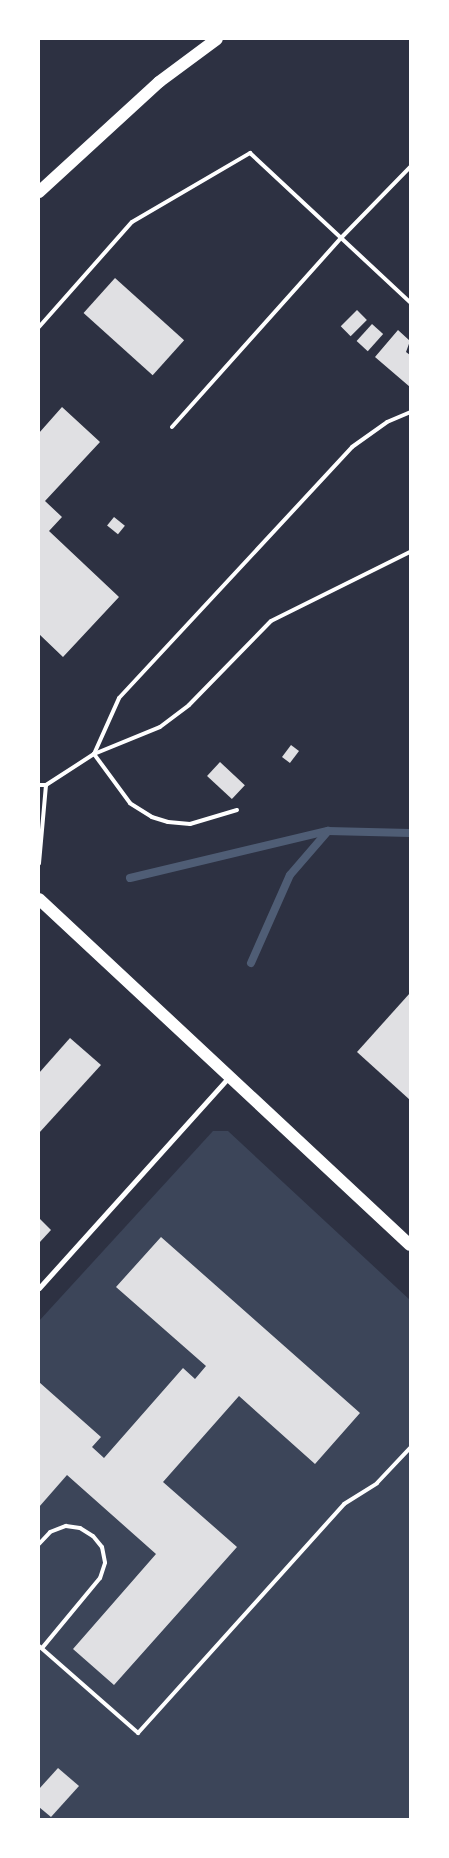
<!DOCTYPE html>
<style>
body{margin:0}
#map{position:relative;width:449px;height:1858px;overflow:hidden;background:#2d3142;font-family:"Libre Baskerville",serif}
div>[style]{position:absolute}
.green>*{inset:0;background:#3c4559}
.stream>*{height:8px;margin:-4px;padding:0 4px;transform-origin:4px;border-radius:4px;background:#4f5d75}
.building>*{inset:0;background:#e0e0e3;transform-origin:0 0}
.service>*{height:4px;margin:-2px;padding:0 2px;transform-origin:2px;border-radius:2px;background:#fff}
.minor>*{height:5px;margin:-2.5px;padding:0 2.5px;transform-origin:2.5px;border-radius:2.5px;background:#fff}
.primary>*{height:12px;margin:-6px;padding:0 6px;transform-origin:6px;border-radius:6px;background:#fff}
span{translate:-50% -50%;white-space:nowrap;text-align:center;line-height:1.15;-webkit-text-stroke:5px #fff;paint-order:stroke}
.frame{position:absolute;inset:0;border:40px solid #fff;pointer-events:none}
</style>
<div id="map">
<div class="green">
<div style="clip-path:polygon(213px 1131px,228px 1131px,410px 1300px,410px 1819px,39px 1819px,39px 1321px)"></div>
</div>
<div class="stream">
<div style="left:130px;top:878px;width:204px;rotate:-13.4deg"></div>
<div style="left:328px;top:831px;width:82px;rotate:1.4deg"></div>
<div style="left:251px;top:963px;width:96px;rotate:-66.1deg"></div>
<div style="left:290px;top:875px;width:58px;rotate:-49.2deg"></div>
</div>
<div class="building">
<div style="left:115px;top:278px;width:93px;height:47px;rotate:42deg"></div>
<div style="left:357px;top:310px;width:14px;height:23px;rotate:45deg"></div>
<div style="left:372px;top:324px;width:15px;height:23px;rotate:42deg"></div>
<div style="clip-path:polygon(398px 330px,410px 341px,406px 352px,410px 355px,410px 387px,375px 357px)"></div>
<div style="clip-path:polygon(62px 407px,100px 442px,45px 501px,62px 517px,49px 531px,119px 597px,63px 657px,39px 634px,39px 433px)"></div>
<div style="left:114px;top:517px;width:14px;height:11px;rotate:39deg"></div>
<div style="left:291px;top:745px;width:10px;height:15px;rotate:37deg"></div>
<div style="left:220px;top:762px;width:34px;height:19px;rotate:43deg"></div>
<div style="clip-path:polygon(410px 993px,410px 1100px,357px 1052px)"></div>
<div style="clip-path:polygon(70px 1038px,101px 1065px,39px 1133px,39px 1073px)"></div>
<div style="clip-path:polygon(39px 1218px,51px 1230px,39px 1243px)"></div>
<div style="clip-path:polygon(161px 1237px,360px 1413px,315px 1464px,239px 1396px,163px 1482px,237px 1547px,114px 1685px,73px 1649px,156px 1554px,67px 1475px,39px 1507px,39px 1382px,101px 1437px,92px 1447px,104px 1458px,183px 1368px,195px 1379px,206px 1366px,116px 1287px)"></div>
<div style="clip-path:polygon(58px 1768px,79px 1786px,51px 1817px,39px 1807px,39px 1789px)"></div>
</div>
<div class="service">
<div style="left:39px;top:327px;width:140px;rotate:-48.5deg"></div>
<div style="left:132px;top:222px;width:137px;rotate:-30.3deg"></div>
<div style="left:250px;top:153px;width:219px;rotate:43deg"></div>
<div style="left:172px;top:427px;width:254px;rotate:-48.2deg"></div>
<div style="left:341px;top:238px;width:99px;rotate:-45.8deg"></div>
<div style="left:39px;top:785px;width:7px"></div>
<div style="left:46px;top:785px;width:79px;rotate:95.1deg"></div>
<div style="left:46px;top:785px;width:57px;rotate:-32.9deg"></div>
<div style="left:94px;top:754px;width:71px;rotate:-22.2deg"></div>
<div style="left:160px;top:727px;width:36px;rotate:-37deg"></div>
<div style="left:189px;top:705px;width:117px;rotate:-45.7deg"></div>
<div style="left:271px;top:621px;width:155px;rotate:-26.4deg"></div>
<div style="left:237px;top:810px;width:49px;rotate:163.4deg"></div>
<div style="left:190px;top:824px;width:22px;rotate:-175deg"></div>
<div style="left:168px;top:822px;width:17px;rotate:-163deg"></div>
<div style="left:152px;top:817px;width:26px;rotate:-148deg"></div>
<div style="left:130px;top:803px;width:61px;rotate:-126.3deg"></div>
<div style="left:94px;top:754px;width:61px;rotate:-65.9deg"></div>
<div style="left:119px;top:698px;width:342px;rotate:-47.1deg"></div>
<div style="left:352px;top:447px;width:43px;rotate:-35.5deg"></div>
<div style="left:387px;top:422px;width:25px;rotate:-23deg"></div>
<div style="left:39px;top:1544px;width:16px;rotate:-47deg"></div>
<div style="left:50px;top:1532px;width:17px;rotate:-21deg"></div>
<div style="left:66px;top:1526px;width:14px;rotate:8deg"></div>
<div style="left:80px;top:1528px;width:15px;rotate:32deg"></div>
<div style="left:93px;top:1536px;width:14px;rotate:51deg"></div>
<div style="left:102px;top:1547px;width:16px;rotate:79deg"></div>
<div style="left:105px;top:1563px;width:16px;rotate:108deg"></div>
<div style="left:100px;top:1578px;width:91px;rotate:129.6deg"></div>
<div style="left:39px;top:1646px;width:132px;rotate:41.3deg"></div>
<div style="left:138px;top:1733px;width:308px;rotate:-48deg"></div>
<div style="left:344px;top:1504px;width:39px;rotate:-32deg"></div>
<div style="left:377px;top:1483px;width:48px;rotate:-46.7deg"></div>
</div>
<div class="minor">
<div style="left:39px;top:1288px;width:283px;rotate:-48deg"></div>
</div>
<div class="primary">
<div style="left:39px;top:192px;width:163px;rotate:-42.5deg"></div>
<div style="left:159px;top:82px;width:72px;rotate:-36.6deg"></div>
<div style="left:39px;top:899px;width:507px;rotate:43deg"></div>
</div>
<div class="frame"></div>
</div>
